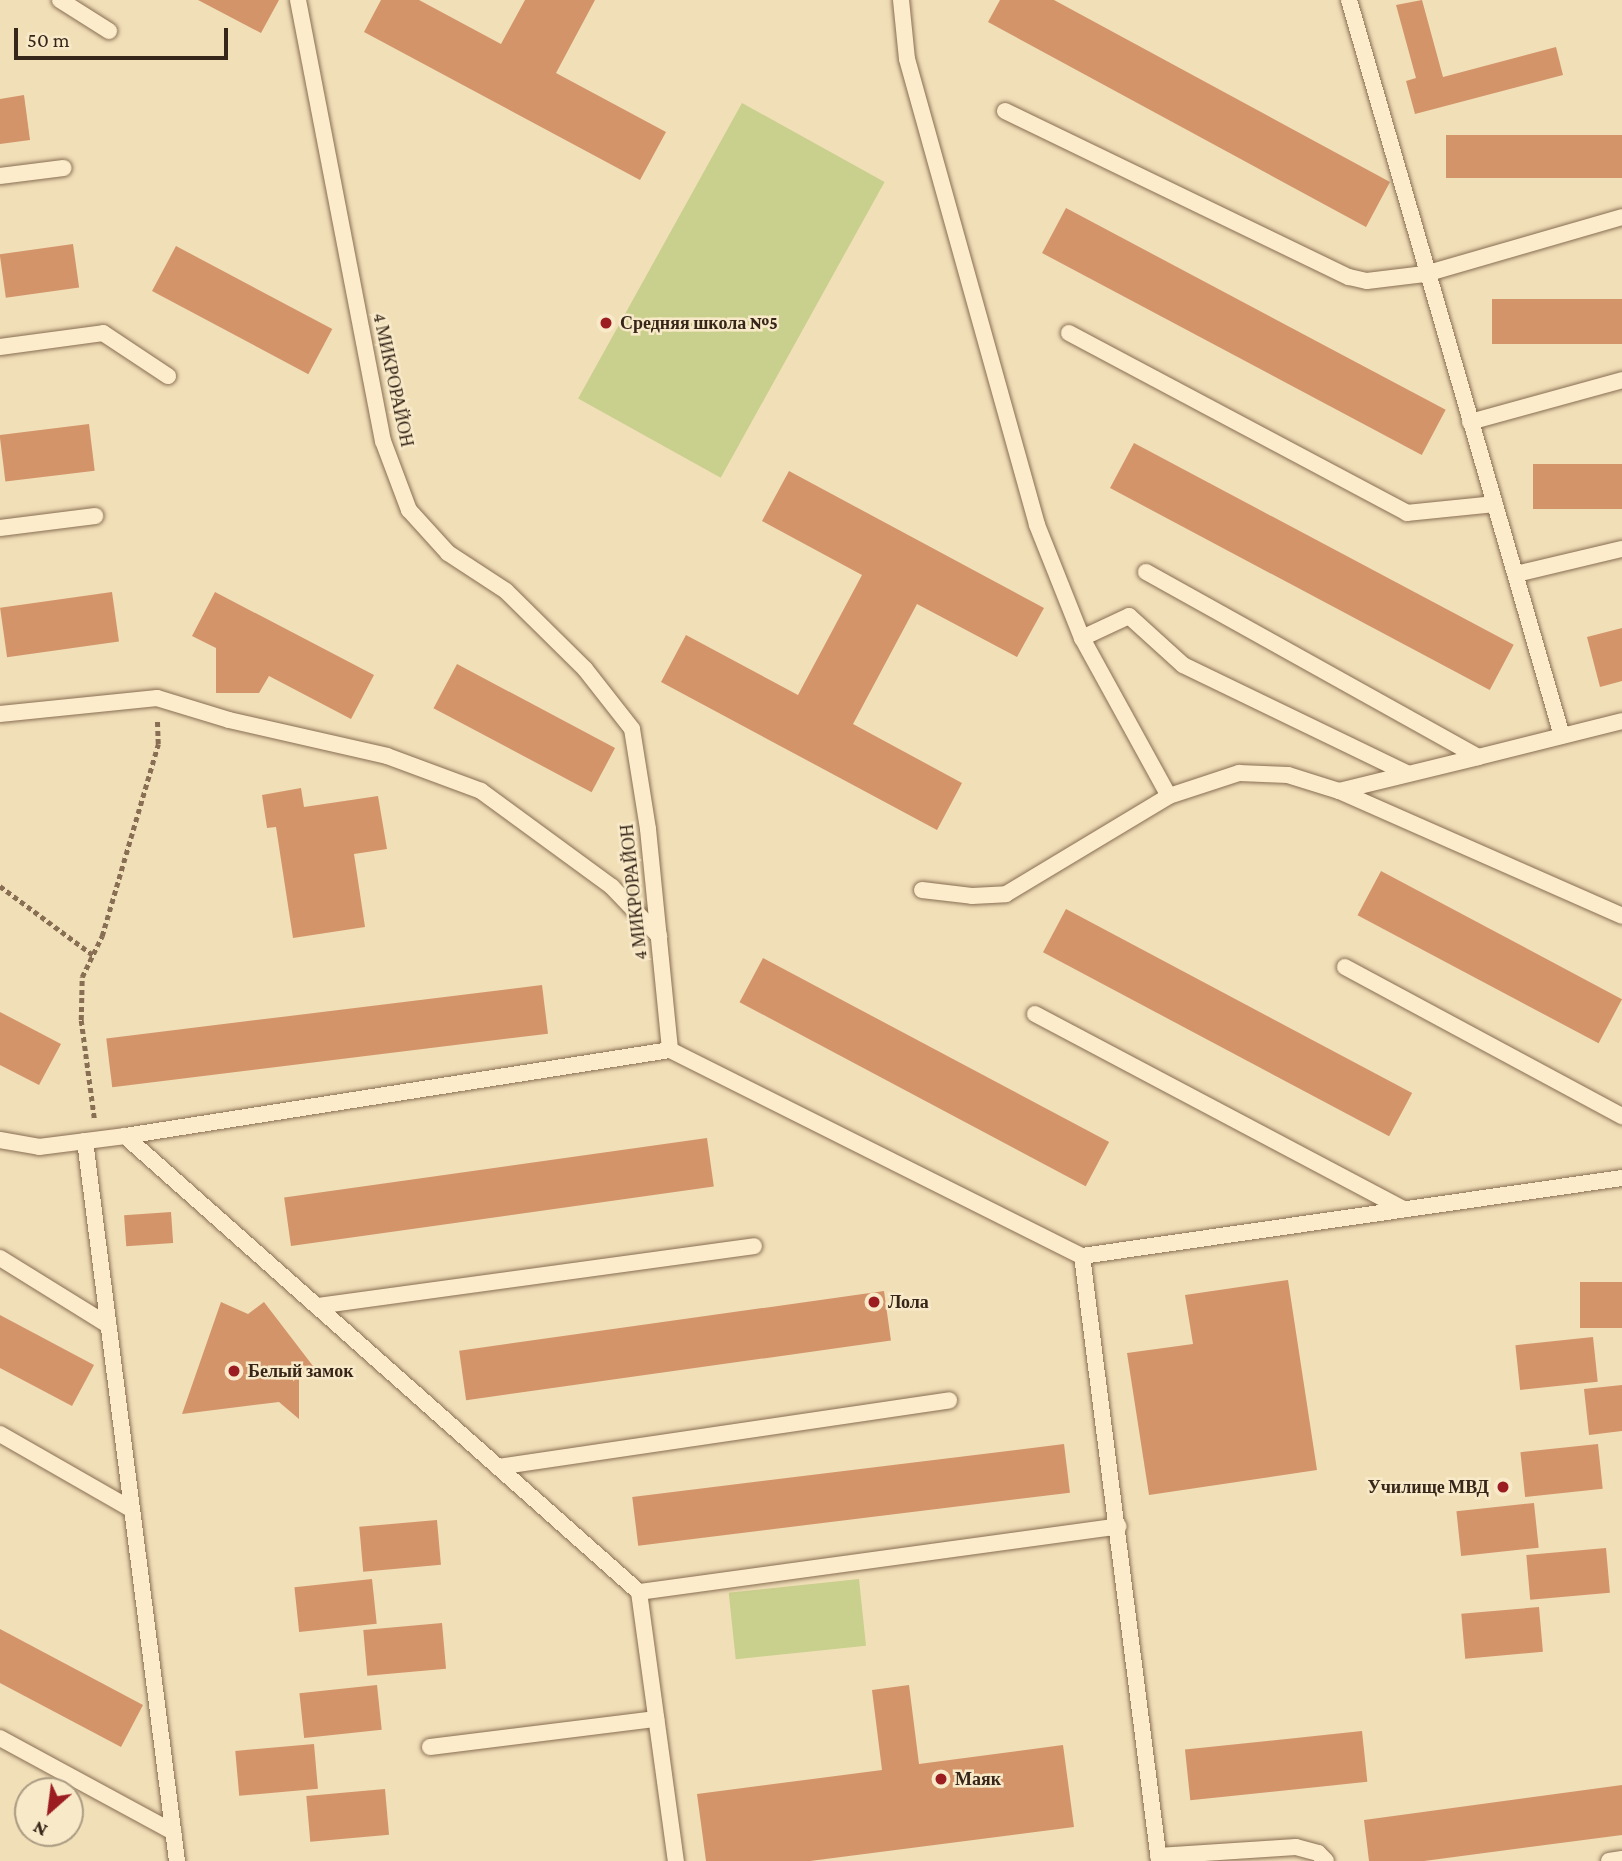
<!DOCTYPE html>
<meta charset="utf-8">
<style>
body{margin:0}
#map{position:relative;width:1622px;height:1861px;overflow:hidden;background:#f1dfb8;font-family:"Crimson Pro",serif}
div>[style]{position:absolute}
.green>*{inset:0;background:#c9cf8c;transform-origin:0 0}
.building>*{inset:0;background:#d3946a;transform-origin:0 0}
.path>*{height:4.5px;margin-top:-2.25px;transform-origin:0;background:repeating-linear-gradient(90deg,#886e52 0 5px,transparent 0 8.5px)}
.roads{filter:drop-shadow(0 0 2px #886e52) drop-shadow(0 0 2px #886e52)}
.service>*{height:16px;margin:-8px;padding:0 8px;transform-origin:8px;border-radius:8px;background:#fceccc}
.dots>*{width:19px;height:19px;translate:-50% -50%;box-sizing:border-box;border:4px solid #f8e9c8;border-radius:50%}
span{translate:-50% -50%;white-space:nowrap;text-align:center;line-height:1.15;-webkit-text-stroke:5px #f8e9c8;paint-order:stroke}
.poi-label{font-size:18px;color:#362619;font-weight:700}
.left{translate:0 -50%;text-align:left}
.right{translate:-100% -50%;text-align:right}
.street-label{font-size:18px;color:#362619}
.north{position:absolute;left:14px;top:1777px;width:70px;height:70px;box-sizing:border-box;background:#f8e9c8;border:2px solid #aa9b82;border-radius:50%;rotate:208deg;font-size:19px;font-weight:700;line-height:28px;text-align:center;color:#362619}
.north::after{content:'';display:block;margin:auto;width:24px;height:32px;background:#9c1d21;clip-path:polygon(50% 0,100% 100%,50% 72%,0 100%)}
.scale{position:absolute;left:14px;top:28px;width:214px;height:32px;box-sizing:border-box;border:4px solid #362619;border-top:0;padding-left:9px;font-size:21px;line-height:24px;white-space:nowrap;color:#362619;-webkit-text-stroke:5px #f8e9c8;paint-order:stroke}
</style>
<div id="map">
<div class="green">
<div style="left:742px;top:103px;width:163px;height:338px;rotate:29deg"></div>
<div style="left:859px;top:1579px;width:67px;height:131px;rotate:84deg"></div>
</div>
<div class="building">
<div style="clip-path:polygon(198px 0,279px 0,261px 33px)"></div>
<div style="clip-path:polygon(381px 0,419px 0,501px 44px,525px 0,595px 0,556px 73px,666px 132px,640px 180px,364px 32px)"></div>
<div style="clip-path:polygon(1000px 0,1054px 0,1390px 182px,1366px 227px,988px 22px)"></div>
<div style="clip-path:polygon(1422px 0,1443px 77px,1556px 47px,1563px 75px,1415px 114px,1406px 81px,1416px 78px,1396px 5px)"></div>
<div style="clip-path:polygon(24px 95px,30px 140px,0 144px,0 99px)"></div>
<div style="left:1622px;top:135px;width:43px;height:176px;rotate:90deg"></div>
<div style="left:1066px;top:208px;width:430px;height:51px;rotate:28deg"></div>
<div style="left:73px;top:244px;width:44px;height:74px;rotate:82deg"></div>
<div style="left:176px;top:246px;width:177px;height:51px;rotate:28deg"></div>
<div style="left:1622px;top:299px;width:45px;height:130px;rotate:90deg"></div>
<div style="left:89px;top:424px;width:47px;height:90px;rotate:83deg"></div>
<div style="left:1134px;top:443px;width:430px;height:51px;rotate:28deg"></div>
<div style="left:1622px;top:464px;width:45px;height:89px;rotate:90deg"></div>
<div style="clip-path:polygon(789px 471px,1044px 608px,1017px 657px,917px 604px,853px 724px,962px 783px,937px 830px,661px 682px,686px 635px,798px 695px,862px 575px,762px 521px)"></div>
<div style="left:112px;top:592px;width:50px;height:113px;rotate:82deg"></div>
<div style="clip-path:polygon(215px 592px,374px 675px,351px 719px,269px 676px,259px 693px,216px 693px,216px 648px,192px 636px)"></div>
<div style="clip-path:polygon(1622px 628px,1622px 681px,1600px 687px,1587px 637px)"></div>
<div style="left:457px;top:664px;width:179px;height:50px;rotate:28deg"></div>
<div style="clip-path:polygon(301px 788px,304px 807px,378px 796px,387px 849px,354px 854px,365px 927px,293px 938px,276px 827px,267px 828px,262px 795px)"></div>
<div style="left:1381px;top:871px;width:273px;height:50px;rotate:28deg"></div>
<div style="left:1066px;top:909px;width:392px;height:49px;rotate:28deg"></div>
<div style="left:763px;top:958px;width:392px;height:50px;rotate:28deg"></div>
<div style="left:542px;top:985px;width:49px;height:439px;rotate:83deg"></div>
<div style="clip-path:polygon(0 1012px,61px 1044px,39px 1085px,0 1065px)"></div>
<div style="left:707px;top:1138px;width:49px;height:427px;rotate:82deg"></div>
<div style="left:171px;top:1212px;width:31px;height:47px;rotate:86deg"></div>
<div style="clip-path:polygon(1288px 1280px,1317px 1470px,1149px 1495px,1127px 1353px,1193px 1344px,1185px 1295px)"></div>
<div style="left:1622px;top:1282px;width:46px;height:42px;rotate:90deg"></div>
<div style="left:884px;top:1291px;width:50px;height:429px;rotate:82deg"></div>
<div style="clip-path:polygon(221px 1302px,248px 1314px,264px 1302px,313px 1366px,299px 1378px,299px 1419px,279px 1402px,182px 1414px)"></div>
<div style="clip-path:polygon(0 1315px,94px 1365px,72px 1406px,0 1368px)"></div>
<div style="left:1593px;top:1337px;width:45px;height:78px;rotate:84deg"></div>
<div style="clip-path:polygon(1622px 1385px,1622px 1431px,1589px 1435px,1584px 1389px)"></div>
<div style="left:1064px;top:1444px;width:49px;height:435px;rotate:83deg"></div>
<div style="left:1598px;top:1444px;width:45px;height:78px;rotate:84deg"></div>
<div style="left:1534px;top:1503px;width:45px;height:78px;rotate:84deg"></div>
<div style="left:437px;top:1520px;width:45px;height:78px;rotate:85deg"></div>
<div style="left:1606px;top:1548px;width:45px;height:80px;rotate:85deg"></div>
<div style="left:372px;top:1579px;width:45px;height:78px;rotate:84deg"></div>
<div style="left:1539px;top:1607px;width:45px;height:78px;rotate:85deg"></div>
<div style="left:442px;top:1623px;width:46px;height:79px;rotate:85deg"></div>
<div style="clip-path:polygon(0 1629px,143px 1705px,121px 1747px,0 1683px)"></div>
<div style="left:377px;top:1685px;width:45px;height:78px;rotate:84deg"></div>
<div style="clip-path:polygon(909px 1685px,919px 1764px,1063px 1745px,1074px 1827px,810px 1861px,706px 1861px,697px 1794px,882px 1770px,872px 1690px)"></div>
<div style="left:1362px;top:1731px;width:51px;height:178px;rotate:84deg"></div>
<div style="left:314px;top:1744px;width:45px;height:79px;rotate:85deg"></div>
<div style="clip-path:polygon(1622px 1785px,1622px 1835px,1424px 1861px,1369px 1861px,1364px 1820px)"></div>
<div style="left:385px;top:1789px;width:46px;height:79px;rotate:85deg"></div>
</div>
<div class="path">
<div style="left:0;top:886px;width:116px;rotate:36.6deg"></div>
<div style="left:94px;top:1118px;width:99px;rotate:-97.6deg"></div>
<div style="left:81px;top:1020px;width:43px;rotate:-88.7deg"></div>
<div style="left:82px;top:977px;width:46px;rotate:-64deg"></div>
<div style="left:102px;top:936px;width:200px;rotate:-73.7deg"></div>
<div style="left:158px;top:744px;width:24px;rotate:-92deg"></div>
</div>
<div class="roads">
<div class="service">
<div style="left:60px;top:0;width:58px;rotate:32.3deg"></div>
<div style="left:298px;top:0;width:449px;rotate:79.1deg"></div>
<div style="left:383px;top:441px;width:74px;rotate:69.4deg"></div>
<div style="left:409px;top:510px;width:58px;rotate:47.8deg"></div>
<div style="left:448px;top:553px;width:69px;rotate:33.2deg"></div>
<div style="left:506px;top:591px;width:111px;rotate:44.6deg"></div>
<div style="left:585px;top:669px;width:76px;rotate:51.9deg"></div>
<div style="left:632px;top:729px;width:101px;rotate:80.9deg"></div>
<div style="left:648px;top:829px;width:222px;rotate:84.3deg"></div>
<div style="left:901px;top:0;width:59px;rotate:84.2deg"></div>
<div style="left:907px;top:59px;width:484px;rotate:74.4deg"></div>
<div style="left:1037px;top:525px;width:122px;rotate:68.3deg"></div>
<div style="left:1082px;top:638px;width:180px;rotate:61.2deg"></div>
<div style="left:1349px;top:0;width:766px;rotate:73.86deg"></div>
<div style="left:1005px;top:111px;width:382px;rotate:25.8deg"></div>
<div style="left:1349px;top:277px;width:18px;rotate:13deg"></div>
<div style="left:1367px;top:281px;width:58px;rotate:-6.9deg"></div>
<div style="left:1425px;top:274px;width:205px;rotate:-16.1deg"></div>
<div style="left:0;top:176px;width:64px;rotate:-7.2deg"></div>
<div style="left:1069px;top:333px;width:383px;rotate:28deg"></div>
<div style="left:1407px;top:513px;width:88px;rotate:-5.8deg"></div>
<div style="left:0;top:347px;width:104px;rotate:-7.7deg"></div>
<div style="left:103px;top:333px;width:78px;rotate:33.5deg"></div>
<div style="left:1470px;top:422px;width:158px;rotate:-15.4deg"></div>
<div style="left:0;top:528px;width:96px;rotate:-7.2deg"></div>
<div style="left:1146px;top:572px;width:380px;rotate:29.1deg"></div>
<div style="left:1478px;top:757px;width:148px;rotate:-14deg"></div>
<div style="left:1516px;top:574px;width:109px;rotate:-13.3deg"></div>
<div style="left:1082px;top:638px;width:52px;rotate:-25.1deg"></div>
<div style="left:1129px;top:616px;width:73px;rotate:42.2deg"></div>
<div style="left:1183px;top:665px;width:250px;rotate:25.8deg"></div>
<div style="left:0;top:714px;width:158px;rotate:-5.8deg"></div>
<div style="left:157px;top:698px;width:75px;rotate:17deg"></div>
<div style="left:229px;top:720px;width:162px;rotate:12.8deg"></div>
<div style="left:387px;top:756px;width:100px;rotate:20.4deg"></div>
<div style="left:481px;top:791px;width:162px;rotate:36.2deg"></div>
<div style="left:612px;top:887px;width:68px;rotate:46.2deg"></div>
<div style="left:1339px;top:791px;width:143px;rotate:-13.7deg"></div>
<div style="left:922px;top:890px;width:50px;rotate:6.8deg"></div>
<div style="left:972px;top:896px;width:34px;rotate:-3deg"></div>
<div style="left:1006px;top:894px;width:190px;rotate:-31deg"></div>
<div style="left:1169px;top:796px;width:74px;rotate:-18.2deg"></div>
<div style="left:1239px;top:773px;width:49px;rotate:2.3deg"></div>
<div style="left:1288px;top:775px;width:53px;rotate:17.4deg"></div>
<div style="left:1339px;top:791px;width:309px;rotate:23.8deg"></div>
<div style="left:1345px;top:967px;width:315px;rotate:28.3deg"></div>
<div style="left:1035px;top:1014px;width:417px;rotate:27.9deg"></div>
<div style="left:125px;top:1136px;width:687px;rotate:41.58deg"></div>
<div style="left:639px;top:1592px;width:272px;rotate:82.2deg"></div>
<div style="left:0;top:1140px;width:40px;rotate:10deg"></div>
<div style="left:39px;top:1147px;width:87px;rotate:-7.3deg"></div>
<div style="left:125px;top:1136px;width:552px;rotate:-8.97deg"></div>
<div style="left:670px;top:1050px;width:461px;rotate:26.6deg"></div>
<div style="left:1082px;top:1256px;width:610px;rotate:82.75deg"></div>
<div style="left:85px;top:1141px;width:726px;rotate:82.72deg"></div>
<div style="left:1082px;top:1256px;width:546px;rotate:-8.22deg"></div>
<div style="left:0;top:1258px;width:127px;rotate:31.8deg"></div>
<div style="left:317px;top:1306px;width:441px;rotate:-7.8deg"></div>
<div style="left:0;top:1434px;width:151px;rotate:29.8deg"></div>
<div style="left:498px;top:1467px;width:456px;rotate:-8.4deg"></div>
<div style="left:639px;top:1592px;width:484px;rotate:-7.8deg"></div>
<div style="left:0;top:1738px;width:197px;rotate:28.5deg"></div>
<div style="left:430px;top:1747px;width:228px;rotate:-7.1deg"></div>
<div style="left:1158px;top:1856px;width:138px;rotate:-3.7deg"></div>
<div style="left:1296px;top:1847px;width:23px;rotate:15deg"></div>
<div style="left:1318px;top:1853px;width:11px;rotate:45deg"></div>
<div style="left:1609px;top:1861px;width:13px;rotate:-9deg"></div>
</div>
</div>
<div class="dots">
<div style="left:606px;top:323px;background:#9c1d21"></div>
<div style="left:874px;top:1302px;background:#9c1d21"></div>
<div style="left:234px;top:1371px;background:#9c1d21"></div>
<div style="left:1503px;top:1487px;background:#9c1d21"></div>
<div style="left:941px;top:1779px;background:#9c1d21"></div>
</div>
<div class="poi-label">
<span class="left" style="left:620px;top:323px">Средняя школа №5</span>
<span class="left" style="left:888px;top:1302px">Лола</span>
<span class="left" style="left:248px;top:1371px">Белый замок</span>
<span class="right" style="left:1489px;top:1487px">Училище МВД</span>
<span class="left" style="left:955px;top:1779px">Маяк</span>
</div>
<div class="street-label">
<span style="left:393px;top:380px;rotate:78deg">4 МИКРОРАЙОН</span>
<span style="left:634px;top:892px;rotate:-96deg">4 МИКРОРАЙОН</span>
</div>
<div class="north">N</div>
<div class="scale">50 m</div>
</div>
